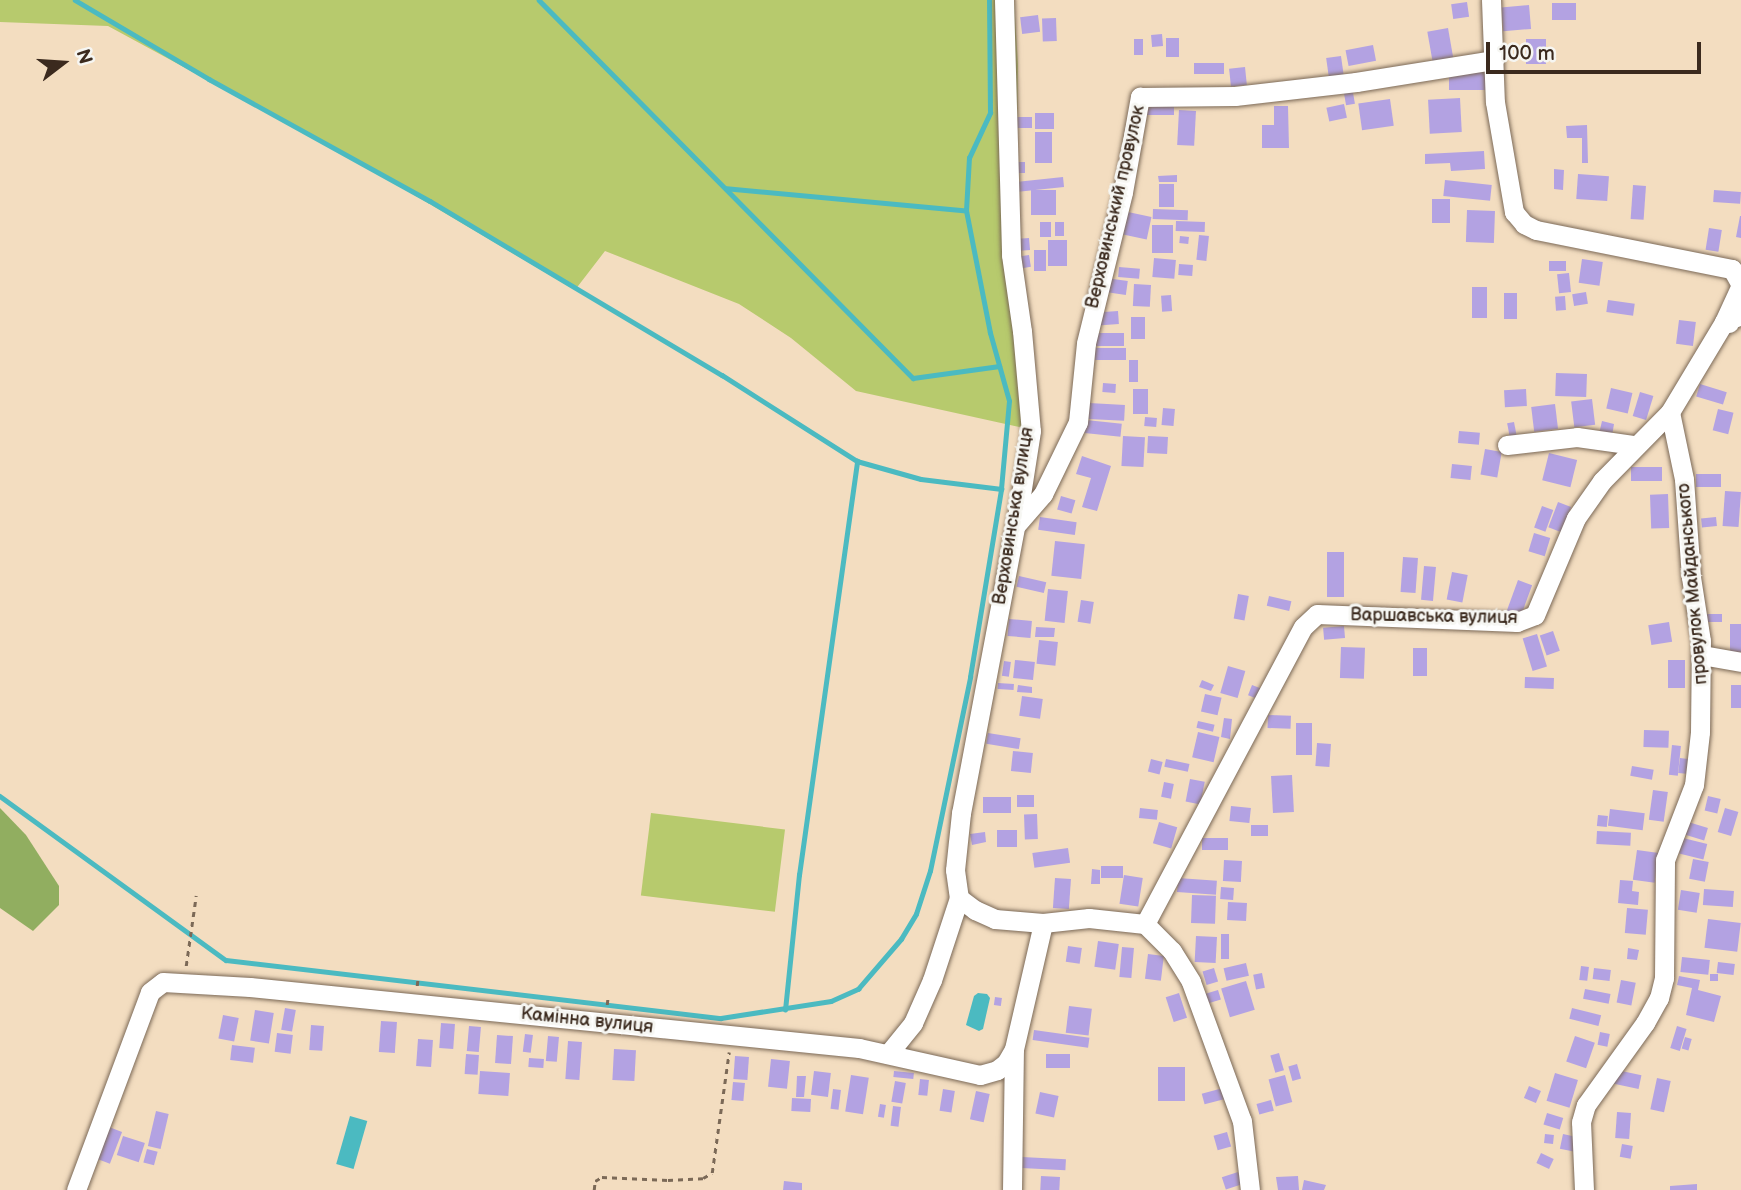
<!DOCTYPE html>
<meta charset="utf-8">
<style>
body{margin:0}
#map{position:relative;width:1741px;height:1190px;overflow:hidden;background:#f3ddc0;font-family:"Balsamiq Sans",sans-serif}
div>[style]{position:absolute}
.green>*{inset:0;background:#b7ca6d;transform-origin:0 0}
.forest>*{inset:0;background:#91ae60}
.water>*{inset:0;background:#4bbac1;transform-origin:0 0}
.stream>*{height:4.5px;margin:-2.25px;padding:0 2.25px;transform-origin:2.25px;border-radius:2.25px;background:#4bbac1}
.building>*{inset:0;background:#b3a2e2;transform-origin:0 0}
.path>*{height:2.5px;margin-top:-1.25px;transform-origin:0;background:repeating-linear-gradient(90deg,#7b6957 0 5px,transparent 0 10px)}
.roads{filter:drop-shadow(0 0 2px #7b6957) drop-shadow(0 0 2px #7b6957)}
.minor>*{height:19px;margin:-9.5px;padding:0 9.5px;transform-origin:9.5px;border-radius:9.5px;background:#fff}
span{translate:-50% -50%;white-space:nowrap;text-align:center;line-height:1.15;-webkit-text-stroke:6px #f6f6f2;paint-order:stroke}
.street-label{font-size:18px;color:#3b2a1e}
.north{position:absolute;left:28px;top:28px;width:70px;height:70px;-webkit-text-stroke:5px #f6f6f2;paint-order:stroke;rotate:73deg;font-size:19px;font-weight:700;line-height:28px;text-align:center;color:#3b2a1e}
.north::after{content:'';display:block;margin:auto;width:24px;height:32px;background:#3b2a1e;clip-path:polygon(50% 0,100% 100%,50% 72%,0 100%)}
.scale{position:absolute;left:1486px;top:42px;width:215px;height:32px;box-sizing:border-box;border:4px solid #3b2a1e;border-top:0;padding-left:9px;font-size:21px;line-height:24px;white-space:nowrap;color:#3b2a1e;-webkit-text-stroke:5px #f6f6f2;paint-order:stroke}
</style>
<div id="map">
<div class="green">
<div style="clip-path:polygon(0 0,1014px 0,1018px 65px,1016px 223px,1037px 431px,856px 391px,791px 338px,739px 304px,605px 251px,575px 290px,355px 160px,108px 26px,0 22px)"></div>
<div style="left:651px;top:813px;width:135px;height:83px;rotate:7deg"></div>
</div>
<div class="forest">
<div style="clip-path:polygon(0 808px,26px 835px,59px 886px,59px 905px,33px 931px,0 908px)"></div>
</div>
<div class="water">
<div style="clip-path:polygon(978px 993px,987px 994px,990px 998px,983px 1029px,979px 1031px,966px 1025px,974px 996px)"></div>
<div style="left:350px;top:1116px;width:18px;height:50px;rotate:16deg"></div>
</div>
<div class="stream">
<div style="left:75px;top:0;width:156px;rotate:30.5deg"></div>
<div style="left:209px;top:79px;width:252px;rotate:28.9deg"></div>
<div style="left:430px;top:201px;width:340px;rotate:30.8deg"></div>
<div style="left:722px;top:375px;width:160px;rotate:32.5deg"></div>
<div style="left:857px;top:461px;width:66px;rotate:15.7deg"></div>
<div style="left:921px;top:479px;width:81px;rotate:7.1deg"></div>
<div style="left:539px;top:0;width:532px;rotate:45.3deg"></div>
<div style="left:913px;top:378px;width:87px;rotate:-7.9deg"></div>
<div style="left:966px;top:211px;width:53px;rotate:-86.8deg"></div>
<div style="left:969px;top:158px;width:50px;rotate:-65deg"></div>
<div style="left:990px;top:113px;width:113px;rotate:-90.5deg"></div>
<div style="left:0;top:796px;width:279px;rotate:36deg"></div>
<div style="left:226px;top:960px;width:498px;rotate:6.7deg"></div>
<div style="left:721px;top:1018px;width:111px;rotate:-8.8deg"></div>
<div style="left:831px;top:1001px;width:30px;rotate:-24deg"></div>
<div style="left:858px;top:989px;width:66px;rotate:-49.3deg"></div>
<div style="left:901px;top:939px;width:29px;rotate:-59deg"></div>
<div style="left:916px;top:914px;width:45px;rotate:-72deg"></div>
<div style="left:930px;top:871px;width:198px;rotate:-78.3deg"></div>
<div style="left:970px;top:677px;width:191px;rotate:-80.6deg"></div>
<div style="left:1001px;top:489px;width:88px;rotate:-84.8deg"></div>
<div style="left:1009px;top:401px;width:71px;rotate:-105.6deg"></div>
<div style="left:990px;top:333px;width:124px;rotate:-101.1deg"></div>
<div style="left:966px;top:211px;width:240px;rotate:-174.7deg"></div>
<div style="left:785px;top:1010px;width:136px;rotate:-84.1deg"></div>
<div style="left:799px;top:875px;width:418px;rotate:-82deg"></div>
</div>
<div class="building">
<div style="left:1467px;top:2px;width:15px;height:16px;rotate:82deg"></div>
<div style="left:1576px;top:3px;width:17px;height:24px;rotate:90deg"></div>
<div style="left:1529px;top:5px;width:24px;height:28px;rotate:85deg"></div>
<div style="left:1038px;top:15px;width:17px;height:18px;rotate:83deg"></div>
<div style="left:1056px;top:18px;width:23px;height:14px;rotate:88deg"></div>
<div style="left:1448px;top:28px;width:35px;height:21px;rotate:80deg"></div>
<div style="left:1162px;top:34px;width:12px;height:11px;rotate:85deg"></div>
<div style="left:1179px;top:38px;width:19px;height:13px;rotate:90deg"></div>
<div style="left:1134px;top:39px;width:9px;height:16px"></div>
<div style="left:1526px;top:39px;width:20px;height:25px"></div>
<div style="left:1373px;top:45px;width:16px;height:28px;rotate:79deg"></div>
<div style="left:1341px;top:56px;width:22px;height:15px;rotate:82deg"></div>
<div style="left:1224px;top:63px;width:11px;height:30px;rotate:90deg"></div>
<div style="left:1245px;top:67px;width:18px;height:16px;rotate:84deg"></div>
<div style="left:1487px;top:71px;width:19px;height:38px;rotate:90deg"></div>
<div style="left:1352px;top:87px;width:17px;height:9px;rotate:80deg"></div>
<div style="left:1460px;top:98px;width:34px;height:32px;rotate:87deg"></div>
<div style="left:1390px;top:99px;width:27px;height:32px;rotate:82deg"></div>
<div style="left:1174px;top:103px;width:12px;height:29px;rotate:90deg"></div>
<div style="left:1344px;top:104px;width:14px;height:18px;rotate:78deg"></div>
<div style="clip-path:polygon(1274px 106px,1288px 106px,1289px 148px,1262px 148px,1262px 125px,1274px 125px)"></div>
<div style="left:1179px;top:110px;width:17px;height:35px;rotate:3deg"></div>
<div style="left:1054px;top:113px;width:16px;height:19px;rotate:90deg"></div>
<div style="left:1014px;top:117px;width:18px;height:11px"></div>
<div style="clip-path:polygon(1587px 125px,1588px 163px,1582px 163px,1582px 138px,1567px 138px,1566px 126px)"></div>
<div style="left:1035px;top:132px;width:17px;height:31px"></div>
<div style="clip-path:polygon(1484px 151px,1485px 169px,1451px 171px,1450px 163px,1425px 164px,1425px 154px)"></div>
<div style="left:1014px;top:162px;width:11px;height:11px"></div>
<div style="clip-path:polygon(1554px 169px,1564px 170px,1563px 190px,1554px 189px)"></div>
<div style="left:1578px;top:174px;width:31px;height:25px;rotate:4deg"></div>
<div style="clip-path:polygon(1177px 175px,1177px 182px,1159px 182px,1158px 176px)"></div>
<div style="left:1063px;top:177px;width:10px;height:49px;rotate:84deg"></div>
<div style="left:1445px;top:180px;width:47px;height:16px;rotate:6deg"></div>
<div style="left:1159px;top:184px;width:15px;height:23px"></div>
<div style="left:1633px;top:185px;width:13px;height:34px;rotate:4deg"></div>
<div style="left:1031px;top:190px;width:25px;height:25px"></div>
<div style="left:1714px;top:190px;width:27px;height:12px;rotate:4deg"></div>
<div style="left:1432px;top:199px;width:18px;height:24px"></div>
<div style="left:1153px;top:209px;width:35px;height:10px;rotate:2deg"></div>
<div style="left:1467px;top:210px;width:28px;height:32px;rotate:2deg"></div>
<div style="left:1128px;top:212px;width:24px;height:23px;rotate:12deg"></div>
<div style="clip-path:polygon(1740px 216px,1741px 216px,1741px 238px,1736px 237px)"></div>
<div style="left:1176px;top:221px;width:29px;height:10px;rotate:2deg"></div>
<div style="left:1040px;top:222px;width:11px;height:15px"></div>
<div style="left:1055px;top:222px;width:9px;height:14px"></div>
<div style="left:1152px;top:225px;width:21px;height:28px"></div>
<div style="left:1709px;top:228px;width:13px;height:22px;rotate:9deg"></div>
<div style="left:1199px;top:235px;width:10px;height:25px;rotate:6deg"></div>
<div style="left:1180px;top:236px;width:9px;height:7px;rotate:6deg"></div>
<div style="left:1029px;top:238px;width:12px;height:10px;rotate:85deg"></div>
<div style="left:1048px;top:240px;width:19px;height:26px"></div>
<div style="left:1034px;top:250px;width:12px;height:21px"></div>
<div style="left:1029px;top:255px;width:12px;height:10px;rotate:81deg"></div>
<div style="left:1154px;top:258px;width:22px;height:19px;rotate:5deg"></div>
<div style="left:1582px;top:259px;width:21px;height:24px;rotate:8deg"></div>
<div style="left:1549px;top:261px;width:17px;height:10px"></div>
<div style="left:1179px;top:264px;width:14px;height:11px;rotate:4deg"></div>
<div style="left:1119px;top:267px;width:21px;height:10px;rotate:5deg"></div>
<div style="left:1569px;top:273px;width:19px;height:12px;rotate:84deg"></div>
<div style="left:1106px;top:278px;width:22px;height:14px;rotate:8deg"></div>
<div style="left:1134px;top:284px;width:17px;height:22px;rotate:3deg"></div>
<div style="left:1472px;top:287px;width:15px;height:31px"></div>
<div style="left:1586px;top:292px;width:12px;height:14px;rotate:81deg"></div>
<div style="left:1504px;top:293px;width:13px;height:26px"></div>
<div style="left:1171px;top:295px;width:16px;height:10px;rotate:86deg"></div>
<div style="left:1565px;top:296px;width:14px;height:10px;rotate:86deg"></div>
<div style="left:1608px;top:300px;width:27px;height:12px;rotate:8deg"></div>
<div style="left:1118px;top:311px;width:13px;height:21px;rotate:86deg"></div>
<div style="left:1131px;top:317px;width:14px;height:22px"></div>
<div style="left:1679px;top:320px;width:17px;height:24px;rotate:7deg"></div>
<div style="left:1096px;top:333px;width:28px;height:13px"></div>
<div style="left:1095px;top:348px;width:31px;height:12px"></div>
<div style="left:1129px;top:360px;width:9px;height:22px"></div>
<div style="left:1556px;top:373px;width:31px;height:23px;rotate:2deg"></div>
<div style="left:1103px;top:383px;width:13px;height:9px;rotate:4deg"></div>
<div style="left:1700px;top:384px;width:28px;height:13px;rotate:17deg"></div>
<div style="left:1611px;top:388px;width:22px;height:21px;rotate:13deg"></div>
<div style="left:1133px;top:389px;width:15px;height:25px"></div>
<div style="left:1526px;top:389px;width:17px;height:22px;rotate:87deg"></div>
<div style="left:1640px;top:392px;width:14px;height:25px;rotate:17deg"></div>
<div style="left:1592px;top:399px;width:26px;height:21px;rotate:83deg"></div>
<div style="left:1089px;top:403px;width:36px;height:16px;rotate:3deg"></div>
<div style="left:1555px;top:404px;width:25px;height:24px;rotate:83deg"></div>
<div style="left:1163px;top:408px;width:12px;height:17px;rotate:5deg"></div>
<div style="left:1718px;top:409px;width:16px;height:22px;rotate:14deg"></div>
<div style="left:1145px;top:417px;width:12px;height:9px;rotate:5deg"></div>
<div style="left:1086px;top:420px;width:36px;height:13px;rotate:6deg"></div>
<div style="clip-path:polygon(1602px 421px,1614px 424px,1612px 436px,1599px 434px)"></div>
<div style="left:1514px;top:422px;width:15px;height:7px;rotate:79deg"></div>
<div style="left:1459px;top:431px;width:21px;height:12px;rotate:5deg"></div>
<div style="left:1123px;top:436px;width:22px;height:30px;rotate:3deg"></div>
<div style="left:1148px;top:436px;width:20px;height:17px;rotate:3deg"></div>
<div style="left:1485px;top:449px;width:17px;height:26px;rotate:10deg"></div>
<div style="left:1549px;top:453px;width:29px;height:28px;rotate:14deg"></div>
<div style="clip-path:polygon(1082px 456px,1111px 466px,1097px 511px,1082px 507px,1091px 478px,1076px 474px)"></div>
<div style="left:1452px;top:464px;width:20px;height:14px;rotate:6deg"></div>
<div style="left:1662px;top:467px;width:14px;height:31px;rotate:90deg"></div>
<div style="left:1721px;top:474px;width:13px;height:25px;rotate:90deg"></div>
<div style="left:1725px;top:491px;width:16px;height:35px;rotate:4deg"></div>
<div style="left:1668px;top:494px;width:34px;height:18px;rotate:88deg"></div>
<div style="left:1061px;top:496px;width:15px;height:14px;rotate:16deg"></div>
<div style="left:1558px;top:502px;width:14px;height:27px;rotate:21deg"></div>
<div style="left:1542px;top:506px;width:12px;height:23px;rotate:20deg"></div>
<div style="left:1040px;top:517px;width:37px;height:13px;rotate:8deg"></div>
<div style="left:1716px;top:517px;width:9px;height:15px;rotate:84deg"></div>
<div style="left:1534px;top:533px;width:17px;height:19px;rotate:17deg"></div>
<div style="left:1055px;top:541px;width:30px;height:35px;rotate:6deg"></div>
<div style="left:1327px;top:552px;width:17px;height:45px"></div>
<div style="left:1403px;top:557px;width:15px;height:35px;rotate:4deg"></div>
<div style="left:1424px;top:566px;width:12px;height:34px;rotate:5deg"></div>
<div style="left:1452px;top:572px;width:16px;height:28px;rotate:11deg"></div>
<div style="left:1019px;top:576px;width:28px;height:11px;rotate:13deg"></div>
<div style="left:1518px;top:580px;width:15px;height:33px;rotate:20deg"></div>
<div style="left:1048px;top:589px;width:20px;height:32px;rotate:6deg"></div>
<div style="left:1238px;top:594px;width:11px;height:25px;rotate:10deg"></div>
<div style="left:1269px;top:596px;width:23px;height:10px;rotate:13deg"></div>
<div style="left:1081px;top:600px;width:13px;height:22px;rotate:9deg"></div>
<div style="left:1722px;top:614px;width:8px;height:16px;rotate:90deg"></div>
<div style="left:1009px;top:619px;width:23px;height:17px;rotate:5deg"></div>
<div style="left:1669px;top:622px;width:20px;height:21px;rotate:81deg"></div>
<div style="left:1730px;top:624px;width:11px;height:28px"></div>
<div style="left:1344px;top:626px;width:12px;height:21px;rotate:85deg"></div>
<div style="clip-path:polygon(1036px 627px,1055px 628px,1054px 637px,1035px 637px)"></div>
<div style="left:1553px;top:631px;width:21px;height:14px;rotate:71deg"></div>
<div style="left:1537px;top:634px;width:34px;height:15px;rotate:73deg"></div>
<div style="left:1039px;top:640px;width:19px;height:24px;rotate:6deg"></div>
<div style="left:1341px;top:647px;width:24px;height:31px;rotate:2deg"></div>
<div style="left:1413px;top:648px;width:14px;height:28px"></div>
<div style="left:1015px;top:660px;width:20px;height:18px;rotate:6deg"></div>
<div style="left:1668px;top:660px;width:17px;height:28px"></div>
<div style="left:1004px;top:661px;width:7px;height:15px;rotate:8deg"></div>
<div style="left:1228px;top:666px;width:18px;height:28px;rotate:16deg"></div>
<div style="left:1525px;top:677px;width:29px;height:11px;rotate:2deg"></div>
<div style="clip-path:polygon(1202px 680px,1214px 685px,1211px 691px,1199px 687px)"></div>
<div style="left:998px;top:683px;width:16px;height:6px;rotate:4deg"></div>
<div style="clip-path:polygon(1018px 685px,1032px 687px,1032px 693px,1017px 692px)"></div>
<div style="left:1252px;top:685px;width:9px;height:11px;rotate:21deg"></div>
<div style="left:1731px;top:685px;width:10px;height:23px"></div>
<div style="left:1205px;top:694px;width:17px;height:18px;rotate:13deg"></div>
<div style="left:1022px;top:696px;width:21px;height:20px;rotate:8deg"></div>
<div style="left:1268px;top:715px;width:23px;height:13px;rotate:2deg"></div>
<div style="clip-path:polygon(1224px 718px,1232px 719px,1230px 739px,1221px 737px)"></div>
<div style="left:1198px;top:721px;width:17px;height:7px;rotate:13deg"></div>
<div style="left:1296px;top:723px;width:16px;height:32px"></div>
<div style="left:1644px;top:730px;width:25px;height:17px;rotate:2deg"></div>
<div style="left:1198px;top:732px;width:22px;height:26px;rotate:13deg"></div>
<div style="left:988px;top:733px;width:33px;height:11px;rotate:9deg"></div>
<div style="left:1317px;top:743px;width:14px;height:23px;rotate:4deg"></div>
<div style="left:1672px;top:745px;width:9px;height:30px;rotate:6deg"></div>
<div style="left:1013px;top:751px;width:20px;height:20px;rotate:6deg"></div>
<div style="left:1680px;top:758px;width:8px;height:15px;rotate:7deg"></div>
<div style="left:1151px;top:759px;width:12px;height:13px;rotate:14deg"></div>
<div style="left:1166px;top:759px;width:24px;height:8px;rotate:12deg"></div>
<div style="left:1632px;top:766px;width:22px;height:10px;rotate:10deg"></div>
<div style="left:1292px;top:775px;width:37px;height:21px;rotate:87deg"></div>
<div style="left:1190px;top:779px;width:15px;height:23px;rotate:11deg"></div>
<div style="left:1164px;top:782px;width:10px;height:15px;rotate:11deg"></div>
<div style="left:1653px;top:790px;width:15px;height:30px;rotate:8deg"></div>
<div style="left:1034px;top:795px;width:12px;height:17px;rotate:90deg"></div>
<div style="left:1708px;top:796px;width:13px;height:15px;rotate:13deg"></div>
<div style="left:983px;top:797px;width:28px;height:16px"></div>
<div style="left:1231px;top:806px;width:20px;height:15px;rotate:6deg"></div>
<div style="left:1140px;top:808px;width:18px;height:10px;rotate:6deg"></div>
<div style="left:1725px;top:808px;width:14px;height:25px;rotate:17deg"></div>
<div style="left:1610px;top:809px;width:35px;height:17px;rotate:7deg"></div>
<div style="left:1037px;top:814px;width:25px;height:13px;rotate:88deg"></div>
<div style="left:1598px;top:815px;width:10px;height:11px;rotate:6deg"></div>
<div style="left:1685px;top:821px;width:24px;height:13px;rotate:17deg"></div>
<div style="left:1159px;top:822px;width:19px;height:22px;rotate:16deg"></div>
<div style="left:1251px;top:825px;width:17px;height:11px"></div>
<div style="left:997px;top:830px;width:20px;height:17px"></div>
<div style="left:1597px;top:831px;width:34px;height:13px;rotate:3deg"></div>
<div style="clip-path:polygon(985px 832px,986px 842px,972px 845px,970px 834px)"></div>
<div style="left:1228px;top:838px;width:12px;height:26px;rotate:90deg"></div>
<div style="left:1683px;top:838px;width:25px;height:16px;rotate:14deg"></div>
<div style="left:1068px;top:848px;width:15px;height:36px;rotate:82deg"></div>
<div style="left:1637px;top:850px;width:22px;height:30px;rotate:8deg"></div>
<div style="left:1693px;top:859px;width:16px;height:20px;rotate:11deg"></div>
<div style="left:1224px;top:860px;width:18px;height:21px;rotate:3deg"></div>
<div style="left:1101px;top:866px;width:22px;height:12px"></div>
<div style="clip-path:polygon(1092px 869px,1100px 870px,1100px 884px,1091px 884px)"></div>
<div style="left:1124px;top:875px;width:19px;height:29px;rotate:9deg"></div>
<div style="left:1055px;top:878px;width:16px;height:30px;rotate:4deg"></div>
<div style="left:1178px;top:878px;width:39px;height:14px;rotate:4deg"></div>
<div style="clip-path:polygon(1620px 880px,1633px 881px,1632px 891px,1639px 892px,1638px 905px,1618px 903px)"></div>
<div style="left:1221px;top:887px;width:13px;height:12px;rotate:4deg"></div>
<div style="left:1704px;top:889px;width:30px;height:16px;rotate:4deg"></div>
<div style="left:1681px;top:890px;width:19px;height:20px;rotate:9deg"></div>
<div style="left:1192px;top:895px;width:24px;height:28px;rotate:2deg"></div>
<div style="left:1228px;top:902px;width:19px;height:18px;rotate:3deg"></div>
<div style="left:1627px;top:908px;width:21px;height:25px;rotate:5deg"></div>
<div style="left:1708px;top:919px;width:33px;height:29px;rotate:7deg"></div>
<div style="left:1221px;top:934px;width:8px;height:25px"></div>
<div style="left:1196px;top:936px;width:21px;height:26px;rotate:3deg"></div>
<div style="left:1098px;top:941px;width:21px;height:26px;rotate:8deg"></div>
<div style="left:1068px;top:946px;width:14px;height:16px;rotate:8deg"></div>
<div style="left:1122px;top:947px;width:12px;height:30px;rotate:5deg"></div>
<div style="clip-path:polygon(1628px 948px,1639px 950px,1637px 960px,1627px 959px)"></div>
<div style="left:1148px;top:954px;width:16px;height:25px;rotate:7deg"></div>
<div style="left:1682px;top:957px;width:28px;height:15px;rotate:6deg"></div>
<div style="left:1718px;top:962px;width:17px;height:11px;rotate:7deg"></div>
<div style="left:1246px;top:963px;width:13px;height:23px;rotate:77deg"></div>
<div style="left:1581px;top:966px;width:8px;height:14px;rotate:7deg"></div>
<div style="left:1214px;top:968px;width:14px;height:12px;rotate:73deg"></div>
<div style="left:1594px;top:968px;width:17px;height:11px;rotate:7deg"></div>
<div style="left:1262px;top:973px;width:15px;height:9px;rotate:79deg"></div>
<div style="left:1710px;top:974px;width:8px;height:7px"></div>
<div style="clip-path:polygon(1679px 976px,1700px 980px,1698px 990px,1721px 996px,1714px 1022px,1686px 1015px,1692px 988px,1677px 985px)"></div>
<div style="left:1621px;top:980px;width:15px;height:23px;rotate:11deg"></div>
<div style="left:1246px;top:981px;width:30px;height:26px;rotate:73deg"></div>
<div style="left:1585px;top:989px;width:26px;height:10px;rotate:11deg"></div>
<div style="left:1218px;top:990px;width:10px;height:13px;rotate:73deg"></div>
<div style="left:1179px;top:993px;width:26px;height:14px;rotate:72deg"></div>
<div style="left:995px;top:997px;width:7px;height:8px;rotate:8deg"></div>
<div style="left:1069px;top:1006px;width:23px;height:27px;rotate:7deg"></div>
<div style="left:285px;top:1008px;width:11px;height:22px;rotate:10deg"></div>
<div style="left:1572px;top:1008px;width:30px;height:11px;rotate:14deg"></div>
<div style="left:255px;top:1010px;width:19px;height:31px;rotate:9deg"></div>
<div style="left:223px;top:1015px;width:16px;height:24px;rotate:11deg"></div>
<div style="left:381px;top:1021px;width:16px;height:31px;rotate:4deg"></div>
<div style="left:441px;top:1023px;width:14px;height:25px;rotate:4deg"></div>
<div style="left:311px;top:1025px;width:13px;height:25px;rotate:4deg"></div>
<div style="left:469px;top:1026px;width:12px;height:25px;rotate:5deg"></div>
<div style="left:1677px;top:1026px;width:10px;height:23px;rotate:17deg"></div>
<div style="left:1034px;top:1030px;width:56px;height:10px;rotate:8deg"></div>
<div style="left:1600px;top:1032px;width:10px;height:13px;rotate:11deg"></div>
<div style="left:277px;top:1033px;width:16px;height:19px;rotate:7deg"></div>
<div style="left:525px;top:1034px;width:8px;height:18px;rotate:7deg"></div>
<div style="left:497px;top:1035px;width:16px;height:28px;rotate:4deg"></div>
<div style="left:548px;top:1036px;width:11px;height:25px;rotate:5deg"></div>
<div style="left:1575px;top:1036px;width:21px;height:27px;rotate:19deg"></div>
<div style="left:1685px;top:1037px;width:7px;height:12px;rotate:16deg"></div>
<div style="left:418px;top:1039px;width:15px;height:27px;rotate:4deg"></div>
<div style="left:568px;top:1041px;width:14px;height:38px;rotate:4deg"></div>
<div style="left:232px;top:1045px;width:23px;height:15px;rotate:7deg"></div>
<div style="left:614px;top:1049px;width:22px;height:31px;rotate:3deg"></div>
<div style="left:1279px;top:1053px;width:18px;height:9px;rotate:74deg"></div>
<div style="left:466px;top:1054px;width:13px;height:20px;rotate:4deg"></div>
<div style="left:1046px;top:1054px;width:24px;height:14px"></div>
<div style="left:735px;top:1056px;width:14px;height:23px;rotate:4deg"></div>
<div style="left:529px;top:1058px;width:15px;height:9px;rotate:4deg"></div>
<div style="left:771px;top:1059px;width:19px;height:28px;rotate:6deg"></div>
<div style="left:1297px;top:1064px;width:15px;height:9px;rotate:74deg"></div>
<div style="left:1158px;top:1067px;width:27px;height:34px"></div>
<div style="left:1617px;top:1070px;width:25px;height:14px;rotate:12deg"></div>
<div style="left:480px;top:1071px;width:30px;height:23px;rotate:4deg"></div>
<div style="left:814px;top:1071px;width:17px;height:24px;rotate:7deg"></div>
<div style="left:894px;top:1071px;width:20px;height:6px;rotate:6deg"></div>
<div style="left:1555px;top:1073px;width:24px;height:29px;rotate:17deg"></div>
<div style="left:851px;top:1075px;width:18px;height:37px;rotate:9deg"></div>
<div style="left:1285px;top:1075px;width:28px;height:17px;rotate:75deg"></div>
<div style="clip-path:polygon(797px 1076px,806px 1076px,804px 1097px,796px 1097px)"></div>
<div style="left:1657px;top:1078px;width:14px;height:32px;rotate:12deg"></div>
<div style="left:920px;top:1079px;width:9px;height:16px;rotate:6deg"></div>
<div style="left:895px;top:1081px;width:11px;height:21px;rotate:10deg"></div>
<div style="left:733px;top:1082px;width:12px;height:18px;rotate:5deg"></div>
<div style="left:1529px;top:1086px;width:13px;height:13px;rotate:23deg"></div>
<div style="left:1223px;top:1088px;width:11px;height:22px;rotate:75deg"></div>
<div style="left:833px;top:1089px;width:8px;height:20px;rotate:7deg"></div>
<div style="left:943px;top:1089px;width:12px;height:22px;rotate:9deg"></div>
<div style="left:976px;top:1091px;width:14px;height:29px;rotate:12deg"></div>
<div style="left:1040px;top:1092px;width:19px;height:22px;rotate:12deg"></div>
<div style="left:792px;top:1098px;width:19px;height:13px;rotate:3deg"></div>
<div style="left:1271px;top:1100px;width:11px;height:15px;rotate:75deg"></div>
<div style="left:880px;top:1104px;width:6px;height:13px;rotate:9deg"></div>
<div style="left:893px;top:1106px;width:8px;height:20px;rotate:7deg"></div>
<div style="left:156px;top:1111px;width:13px;height:36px;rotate:13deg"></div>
<div style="left:1617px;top:1112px;width:14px;height:26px;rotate:4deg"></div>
<div style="left:1547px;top:1113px;width:17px;height:12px;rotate:17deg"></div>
<div style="left:109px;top:1127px;width:14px;height:34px;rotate:21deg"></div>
<div style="left:1227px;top:1132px;width:15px;height:14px;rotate:74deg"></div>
<div style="left:1545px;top:1134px;width:9px;height:9px;rotate:6deg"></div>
<div style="left:1563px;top:1134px;width:14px;height:15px;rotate:12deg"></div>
<div style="left:123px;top:1136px;width:23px;height:20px;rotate:18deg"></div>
<div style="left:1622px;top:1144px;width:11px;height:13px;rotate:10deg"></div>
<div style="left:147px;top:1149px;width:11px;height:14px;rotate:15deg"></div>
<div style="left:1541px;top:1153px;width:14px;height:11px;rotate:25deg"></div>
<div style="left:1022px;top:1157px;width:44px;height:11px;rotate:3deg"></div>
<div style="left:1238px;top:1172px;width:13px;height:17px;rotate:72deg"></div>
<div style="left:1041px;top:1176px;width:19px;height:14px;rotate:3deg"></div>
<div style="clip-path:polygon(1298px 1176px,1299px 1190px,1278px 1190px,1276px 1177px)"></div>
<div style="clip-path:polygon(1304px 1180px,1326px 1185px,1324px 1190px,1302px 1190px)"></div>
<div style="clip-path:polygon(784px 1181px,802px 1183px,802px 1190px,783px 1190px)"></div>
<div style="clip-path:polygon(1697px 1184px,1697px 1190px,1670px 1190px,1670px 1186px)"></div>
</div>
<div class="path">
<div style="left:186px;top:966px;width:71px;rotate:-81.9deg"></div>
<div style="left:417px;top:986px;width:10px;rotate:-84deg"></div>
<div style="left:607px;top:1005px;width:9px;rotate:-84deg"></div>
<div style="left:594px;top:1190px;width:9px;rotate:-84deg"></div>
<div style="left:595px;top:1181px;width:8px;rotate:-30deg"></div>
<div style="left:602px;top:1177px;width:66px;rotate:2.6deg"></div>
<div style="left:668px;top:1180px;width:35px;rotate:-3deg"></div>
<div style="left:703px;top:1178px;width:10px;rotate:-29deg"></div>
<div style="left:712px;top:1173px;width:122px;rotate:-82deg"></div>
</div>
<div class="roads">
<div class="minor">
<div style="left:1004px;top:0;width:255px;rotate:88.4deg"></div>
<div style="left:1011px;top:255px;width:77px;rotate:81.8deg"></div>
<div style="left:1022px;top:331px;width:100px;rotate:84.9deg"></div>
<div style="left:1031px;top:431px;width:71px;rotate:98.9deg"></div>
<div style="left:1020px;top:501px;width:318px;rotate:100.7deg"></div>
<div style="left:961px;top:813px;width:57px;rotate:96deg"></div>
<div style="left:955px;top:870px;width:28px;rotate:82deg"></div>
<div style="left:959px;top:898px;width:20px;rotate:37deg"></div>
<div style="left:975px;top:910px;width:22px;rotate:24deg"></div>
<div style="left:995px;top:919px;width:48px;rotate:4.8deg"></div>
<div style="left:1043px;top:923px;width:46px;rotate:-6.2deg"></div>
<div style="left:1089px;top:918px;width:56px;rotate:6.1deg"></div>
<div style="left:1145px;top:924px;width:38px;rotate:45deg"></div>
<div style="left:1172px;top:951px;width:36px;rotate:58deg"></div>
<div style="left:1191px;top:982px;width:148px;rotate:69.9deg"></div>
<div style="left:1242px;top:1121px;width:69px;rotate:83.4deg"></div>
<div style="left:1491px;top:0;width:102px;rotate:87.8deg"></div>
<div style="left:1495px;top:102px;width:112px;rotate:80.2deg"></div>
<div style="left:1514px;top:212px;width:16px;rotate:50deg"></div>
<div style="left:1524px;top:224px;width:13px;rotate:27deg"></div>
<div style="left:1536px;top:230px;width:200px;rotate:11.3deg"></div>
<div style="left:1732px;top:269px;width:18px;rotate:61deg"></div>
<div style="left:1741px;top:285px;width:41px;rotate:114.7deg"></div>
<div style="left:1724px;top:322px;width:5px;rotate:11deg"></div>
<div style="left:1507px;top:445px;width:70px;rotate:-6.5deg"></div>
<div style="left:1577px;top:437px;width:58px;rotate:8deg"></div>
<div style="left:1017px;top:524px;width:40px;rotate:-49deg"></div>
<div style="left:1043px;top:494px;width:80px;rotate:-64.1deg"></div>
<div style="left:1078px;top:422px;width:79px;rotate:-84.2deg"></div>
<div style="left:1086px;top:343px;width:155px;rotate:-76.2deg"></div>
<div style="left:1123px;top:192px;width:97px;rotate:-79.9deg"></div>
<div style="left:1140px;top:97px;width:95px;rotate:-0.6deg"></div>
<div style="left:1235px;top:96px;width:122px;rotate:-6.6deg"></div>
<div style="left:1356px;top:82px;width:140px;rotate:-9.1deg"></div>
<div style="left:1702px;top:655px;width:40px;rotate:10deg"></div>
<div style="left:1145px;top:924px;width:336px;rotate:-62deg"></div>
<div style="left:1303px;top:627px;width:19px;rotate:-43deg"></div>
<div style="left:1317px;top:614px;width:200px;rotate:2.3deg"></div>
<div style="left:1517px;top:622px;width:19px;rotate:-21deg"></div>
<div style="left:1535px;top:615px;width:105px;rotate:-67.1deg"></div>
<div style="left:1576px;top:518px;width:45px;rotate:-54.9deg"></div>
<div style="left:1602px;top:481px;width:97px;rotate:-45.4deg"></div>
<div style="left:1670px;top:412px;width:105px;rotate:-59deg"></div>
<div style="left:1724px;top:322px;width:18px;rotate:-22deg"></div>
<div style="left:888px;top:1054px;width:40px;rotate:-51deg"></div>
<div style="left:913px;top:1023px;width:47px;rotate:-66.2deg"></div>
<div style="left:932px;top:980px;width:86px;rotate:-71.8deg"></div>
<div style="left:76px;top:1190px;width:211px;rotate:-69.5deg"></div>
<div style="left:150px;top:992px;width:16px;rotate:-38deg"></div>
<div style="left:163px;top:982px;width:87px;rotate:3.3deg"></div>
<div style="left:250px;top:987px;width:612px;rotate:5.72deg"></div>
<div style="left:859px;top:1048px;width:124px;rotate:12.6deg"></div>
<div style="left:980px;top:1075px;width:18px;rotate:-16deg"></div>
<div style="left:997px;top:1070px;width:11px;rotate:-38deg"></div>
<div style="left:1006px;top:1063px;width:16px;rotate:-60deg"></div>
<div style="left:1014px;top:1049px;width:129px;rotate:-77deg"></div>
<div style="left:1012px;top:1190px;width:140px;rotate:-89.2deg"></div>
<div style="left:1584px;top:1190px;width:68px;rotate:-92.5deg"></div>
<div style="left:1581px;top:1122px;width:18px;rotate:-74deg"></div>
<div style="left:1586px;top:1105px;width:101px;rotate:-54.3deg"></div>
<div style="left:1645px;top:1023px;width:29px;rotate:-61deg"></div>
<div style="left:1659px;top:998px;width:21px;rotate:-76deg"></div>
<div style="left:1664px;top:978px;width:118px;rotate:-89.5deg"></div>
<div style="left:1665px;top:860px;width:80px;rotate:-68.9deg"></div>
<div style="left:1694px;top:785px;width:53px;rotate:-83.5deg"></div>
<div style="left:1700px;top:732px;width:91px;rotate:-89.4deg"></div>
<div style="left:1701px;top:641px;width:65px;rotate:-98.9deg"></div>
<div style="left:1691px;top:577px;width:98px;rotate:-94.1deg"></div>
<div style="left:1684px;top:479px;width:68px;rotate:-101.8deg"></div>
</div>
</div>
<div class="street-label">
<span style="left:1116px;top:207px;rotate:-77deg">Верховинський провулок</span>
<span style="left:1014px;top:516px;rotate:-81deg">Верховинська вулиця</span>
<span style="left:1693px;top:584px;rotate:-95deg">провулок Майданського</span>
<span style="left:1434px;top:617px;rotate:1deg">Варшавська вулиця</span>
<span style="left:587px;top:1021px;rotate:6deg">Камінна вулиця</span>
</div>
<div class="north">N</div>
<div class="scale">100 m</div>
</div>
